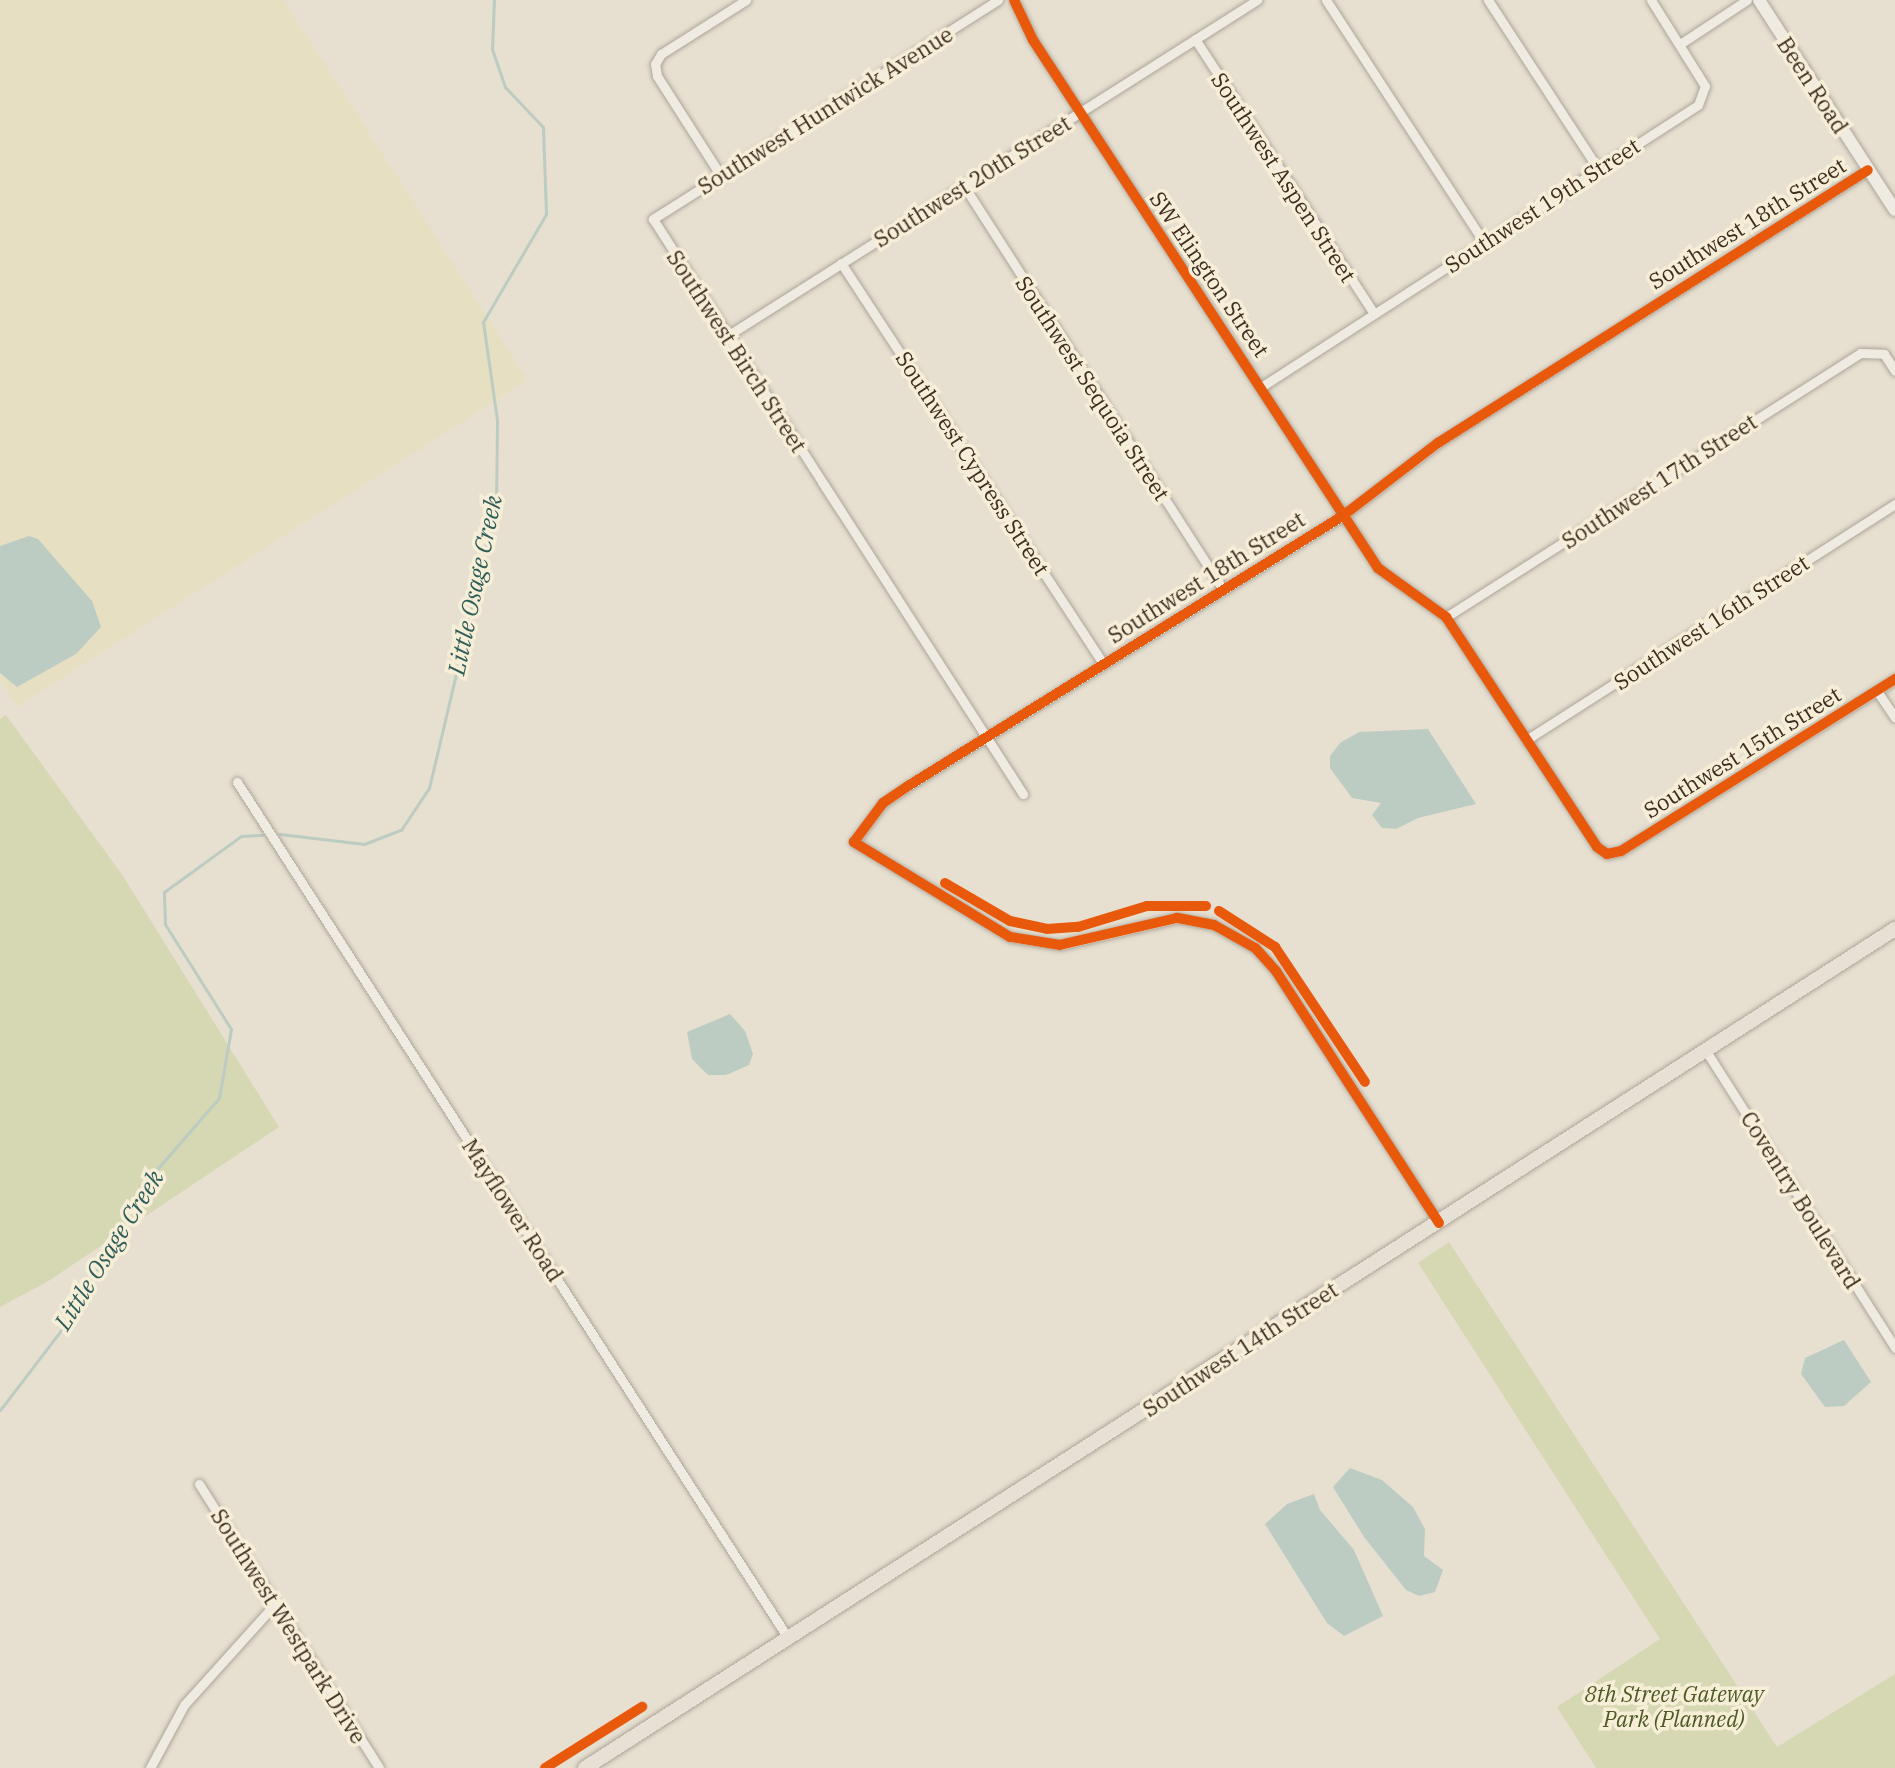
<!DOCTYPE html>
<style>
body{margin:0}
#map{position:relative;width:1895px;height:1768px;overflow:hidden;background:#e7e0d1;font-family:"IBM Plex Serif",serif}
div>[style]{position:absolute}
.farmland>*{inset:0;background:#e6dfc2}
.green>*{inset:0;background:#d6d7b3}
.water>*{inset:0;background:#bcccc2}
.stream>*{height:3px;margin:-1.5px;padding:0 1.5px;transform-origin:1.5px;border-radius:1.5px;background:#bcccc2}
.roads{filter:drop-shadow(0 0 2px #ada599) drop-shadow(0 0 2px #ada599)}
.street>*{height:9px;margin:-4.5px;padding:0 4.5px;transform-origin:4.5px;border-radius:4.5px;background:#efebe3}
.secondary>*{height:12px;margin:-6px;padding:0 6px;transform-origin:6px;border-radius:6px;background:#efebe3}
.primary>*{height:14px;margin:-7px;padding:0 7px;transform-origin:7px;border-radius:7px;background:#e6e1d4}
.cycleway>*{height:10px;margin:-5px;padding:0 5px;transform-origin:5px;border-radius:5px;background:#e8590c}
span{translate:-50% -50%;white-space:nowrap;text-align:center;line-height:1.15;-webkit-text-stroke:7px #f7eed8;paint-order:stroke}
.street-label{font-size:22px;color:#3d2e20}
.park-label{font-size:22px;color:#4d5a26;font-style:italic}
.water-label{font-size:24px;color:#2f5d5a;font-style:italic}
</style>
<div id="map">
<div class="farmland">
<div style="clip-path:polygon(0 0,284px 0,528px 380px,17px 707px,0 681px)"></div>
</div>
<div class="green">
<div style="clip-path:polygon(6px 715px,123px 876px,279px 1127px,47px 1282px,0 1307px,0 719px)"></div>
<div style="clip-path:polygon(1449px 1242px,1777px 1747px,1895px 1674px,1895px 1768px,1596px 1768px,1557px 1707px,1660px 1639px,1418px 1263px)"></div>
</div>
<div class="water">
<div style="clip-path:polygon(29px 536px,38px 539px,92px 601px,101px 627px,76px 654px,17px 687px,0 673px,0 546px)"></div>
<div style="clip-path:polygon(1428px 729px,1476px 804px,1418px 818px,1396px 829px,1382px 828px,1372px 815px,1381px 803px,1352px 798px,1330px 768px,1330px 756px,1340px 743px,1359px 732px)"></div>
<div style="clip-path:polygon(730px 1014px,745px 1031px,753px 1054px,749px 1065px,726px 1075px,708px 1075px,692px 1059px,687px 1032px)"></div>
<div style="clip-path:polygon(1844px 1340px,1871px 1382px,1844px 1406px,1825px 1407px,1801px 1374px,1805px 1358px)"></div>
<div style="clip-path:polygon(1350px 1468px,1382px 1480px,1413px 1507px,1425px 1529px,1424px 1556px,1443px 1570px,1435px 1592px,1419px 1596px,1406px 1590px,1364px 1537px,1333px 1487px)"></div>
<div style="clip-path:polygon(1314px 1494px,1320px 1510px,1354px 1550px,1383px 1616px,1344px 1636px,1327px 1623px,1265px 1524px,1287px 1504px)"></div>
</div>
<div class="stream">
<div style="left:280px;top:834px;width:85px;rotate:6.8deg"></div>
<div style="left:364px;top:844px;width:40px;rotate:-21deg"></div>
<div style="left:401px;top:830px;width:50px;rotate:-56.3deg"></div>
<div style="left:429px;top:788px;width:291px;rotate:-76.7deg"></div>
<div style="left:496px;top:505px;width:85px;rotate:-89.3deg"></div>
<div style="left:497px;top:420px;width:99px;rotate:-98.1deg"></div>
<div style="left:483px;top:322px;width:125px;rotate:-59.7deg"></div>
<div style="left:546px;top:214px;width:87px;rotate:-92deg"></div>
<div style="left:543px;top:127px;width:55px;rotate:-133.5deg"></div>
<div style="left:505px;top:87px;width:40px;rotate:-108.9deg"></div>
<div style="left:492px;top:49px;width:49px;rotate:-87.7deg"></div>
<div style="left:0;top:1410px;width:117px;rotate:-52.6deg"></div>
<div style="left:71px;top:1317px;width:153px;rotate:-61.1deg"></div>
<div style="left:145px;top:1183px;width:113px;rotate:-49deg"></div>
<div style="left:219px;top:1098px;width:70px;rotate:-80.1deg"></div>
<div style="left:231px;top:1029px;width:124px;rotate:-122.2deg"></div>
<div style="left:165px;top:924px;width:32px;rotate:-92deg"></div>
<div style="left:164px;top:892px;width:95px;rotate:-36deg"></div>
<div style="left:241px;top:836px;width:21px;rotate:-3deg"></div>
</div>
<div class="roads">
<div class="street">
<div style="left:998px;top:0;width:409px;rotate:147.6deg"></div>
<div style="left:653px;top:219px;width:684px;rotate:57.24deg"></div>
<div style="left:1014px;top:0;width:44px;rotate:64.6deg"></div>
<div style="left:1033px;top:40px;width:631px;rotate:56.84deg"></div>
<div style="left:1378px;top:568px;width:84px;rotate:35.8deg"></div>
<div style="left:1446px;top:617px;width:275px;rotate:56.7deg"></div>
<div style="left:1597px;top:847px;width:12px;rotate:35deg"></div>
<div style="left:1607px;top:854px;width:14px;rotate:-12deg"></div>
<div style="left:1621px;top:851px;width:324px;rotate:-32.1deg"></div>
<div style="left:1326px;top:0;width:289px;rotate:56.9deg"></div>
<div style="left:1488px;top:0;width:203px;rotate:56.9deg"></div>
<div style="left:1195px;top:39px;width:328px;rotate:56.9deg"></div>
<div style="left:1680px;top:44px;width:80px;rotate:-33.3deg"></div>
<div style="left:721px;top:176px;width:119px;rotate:-122.6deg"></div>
<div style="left:657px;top:76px;width:12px;rotate:-99deg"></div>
<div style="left:655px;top:64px;width:12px;rotate:-59deg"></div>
<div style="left:661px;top:54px;width:101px;rotate:-32.4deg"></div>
<div style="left:964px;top:186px;width:480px;rotate:57.3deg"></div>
<div style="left:841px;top:263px;width:479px;rotate:56.8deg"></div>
<div style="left:727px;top:336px;width:628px;rotate:-32.37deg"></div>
<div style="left:1261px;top:387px;width:520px;rotate:-32.83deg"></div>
<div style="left:1698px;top:105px;width:20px;rotate:-70deg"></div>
<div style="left:1705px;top:86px;width:102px;rotate:-122.1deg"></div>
<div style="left:822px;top:482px;width:35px;rotate:57deg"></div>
<div style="left:1446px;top:617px;width:491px;rotate:-32.5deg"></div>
<div style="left:1860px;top:353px;width:24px;rotate:2deg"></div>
<div style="left:1884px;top:354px;width:20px;rotate:57deg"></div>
<div style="left:1877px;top:691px;width:32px;rotate:56deg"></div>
<div style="left:1526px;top:740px;width:438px;rotate:-32.6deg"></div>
<div style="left:237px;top:782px;width:1018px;rotate:57.23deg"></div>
<div style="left:1706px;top:1051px;width:352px;rotate:57.5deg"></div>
<div style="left:1439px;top:1223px;width:300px;rotate:-122.9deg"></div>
<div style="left:1276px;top:971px;width:31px;rotate:-132deg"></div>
<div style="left:1255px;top:948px;width:47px;rotate:-150.7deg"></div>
<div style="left:1214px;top:925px;width:38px;rotate:-169deg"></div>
<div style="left:1177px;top:918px;width:120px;rotate:167deg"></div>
<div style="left:1060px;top:945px;width:51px;rotate:-170.9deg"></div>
<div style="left:1010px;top:937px;width:183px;rotate:-148.7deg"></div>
<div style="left:854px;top:842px;width:49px;rotate:-53.4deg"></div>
<div style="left:883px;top:803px;width:30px;rotate:-34deg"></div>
<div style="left:908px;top:786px;width:513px;rotate:-31.86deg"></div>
<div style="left:1344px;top:515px;width:118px;rotate:-37.5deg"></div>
<div style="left:1438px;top:443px;width:509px;rotate:-32.41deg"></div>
<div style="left:199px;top:1484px;width:336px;rotate:57.6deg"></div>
<div style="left:150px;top:1768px;width:72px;rotate:-61.6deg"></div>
<div style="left:184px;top:1705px;width:136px;rotate:-48deg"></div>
</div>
<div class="secondary">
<div style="left:1759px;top:0;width:250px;rotate:57.1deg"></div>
</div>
<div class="primary">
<div style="left:585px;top:1768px;width:1556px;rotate:-32.64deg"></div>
</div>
</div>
<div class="cycleway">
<div style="left:1014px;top:0;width:44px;rotate:64.6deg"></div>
<div style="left:1033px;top:40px;width:631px;rotate:56.84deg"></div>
<div style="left:1378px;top:568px;width:84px;rotate:35.8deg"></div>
<div style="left:1446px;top:617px;width:275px;rotate:56.7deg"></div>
<div style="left:1597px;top:847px;width:12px;rotate:35deg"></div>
<div style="left:1607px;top:854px;width:14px;rotate:-12deg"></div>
<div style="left:1621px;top:851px;width:324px;rotate:-32.1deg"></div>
<div style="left:945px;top:883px;width:75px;rotate:30.3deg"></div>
<div style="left:1010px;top:921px;width:38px;rotate:12deg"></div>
<div style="left:1047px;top:929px;width:31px;rotate:-4deg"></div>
<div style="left:1078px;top:927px;width:72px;rotate:-16.9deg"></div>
<div style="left:1147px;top:906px;width:59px"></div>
<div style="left:1219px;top:911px;width:67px;rotate:32.7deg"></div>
<div style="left:1275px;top:947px;width:162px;rotate:56.3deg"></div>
<div style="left:1439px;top:1223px;width:300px;rotate:-122.9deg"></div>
<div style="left:1276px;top:971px;width:31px;rotate:-132deg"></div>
<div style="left:1255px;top:948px;width:47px;rotate:-150.7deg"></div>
<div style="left:1214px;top:925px;width:38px;rotate:-169deg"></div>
<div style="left:1177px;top:918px;width:120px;rotate:167deg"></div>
<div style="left:1060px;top:945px;width:51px;rotate:-170.9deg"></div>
<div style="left:1010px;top:937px;width:183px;rotate:-148.7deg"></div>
<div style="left:854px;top:842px;width:49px;rotate:-53.4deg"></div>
<div style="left:883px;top:803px;width:30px;rotate:-34deg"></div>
<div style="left:908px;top:786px;width:513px;rotate:-31.86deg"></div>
<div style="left:1344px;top:515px;width:118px;rotate:-37.5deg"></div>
<div style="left:1438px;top:443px;width:509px;rotate:-32.41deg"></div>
<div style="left:545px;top:1768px;width:115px;rotate:-32.2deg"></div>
</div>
<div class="street-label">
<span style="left:1813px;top:85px;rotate:57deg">Been Road</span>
<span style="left:825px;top:110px;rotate:-32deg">Southwest Huntwick Avenue</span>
<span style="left:1284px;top:177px;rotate:57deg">Southwest Aspen Street</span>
<span style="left:972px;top:181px;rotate:-32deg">Southwest 20th Street</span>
<span style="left:1542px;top:205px;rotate:-33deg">Southwest 19th Street</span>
<span style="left:1747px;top:223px;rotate:-32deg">Southwest 18th Street</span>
<span style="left:1210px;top:274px;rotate:56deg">SW Elington Street</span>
<span style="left:737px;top:351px;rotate:57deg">Southwest Birch Street</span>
<span style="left:1093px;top:388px;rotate:57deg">Southwest Sequoia Street</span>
<span style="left:973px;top:463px;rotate:57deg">Southwest Cypress Street</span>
<span style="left:1659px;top:481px;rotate:-33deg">Southwest 17th Street</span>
<span style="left:1206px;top:577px;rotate:-32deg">Southwest 18th Street</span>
<span style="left:1711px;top:622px;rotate:-33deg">Southwest 16th Street</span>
<span style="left:1742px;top:752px;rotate:-32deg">Southwest 15th Street</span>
<span style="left:1801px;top:1200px;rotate:58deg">Coventry Boulevard</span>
<span style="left:513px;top:1210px;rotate:57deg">Mayflower Road</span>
<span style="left:1240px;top:1349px;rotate:-33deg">Southwest 14th Street</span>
<span style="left:289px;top:1626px;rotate:58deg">Southwest Westpark Drive</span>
</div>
<div class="park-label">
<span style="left:1674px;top:1706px">8th Street Gateway<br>Park (Planned)</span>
</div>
<div class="water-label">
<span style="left:475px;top:585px;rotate:-78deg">Little Osage Creek</span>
<span style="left:109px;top:1250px;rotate:-58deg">Little Osage Creek</span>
</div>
</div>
